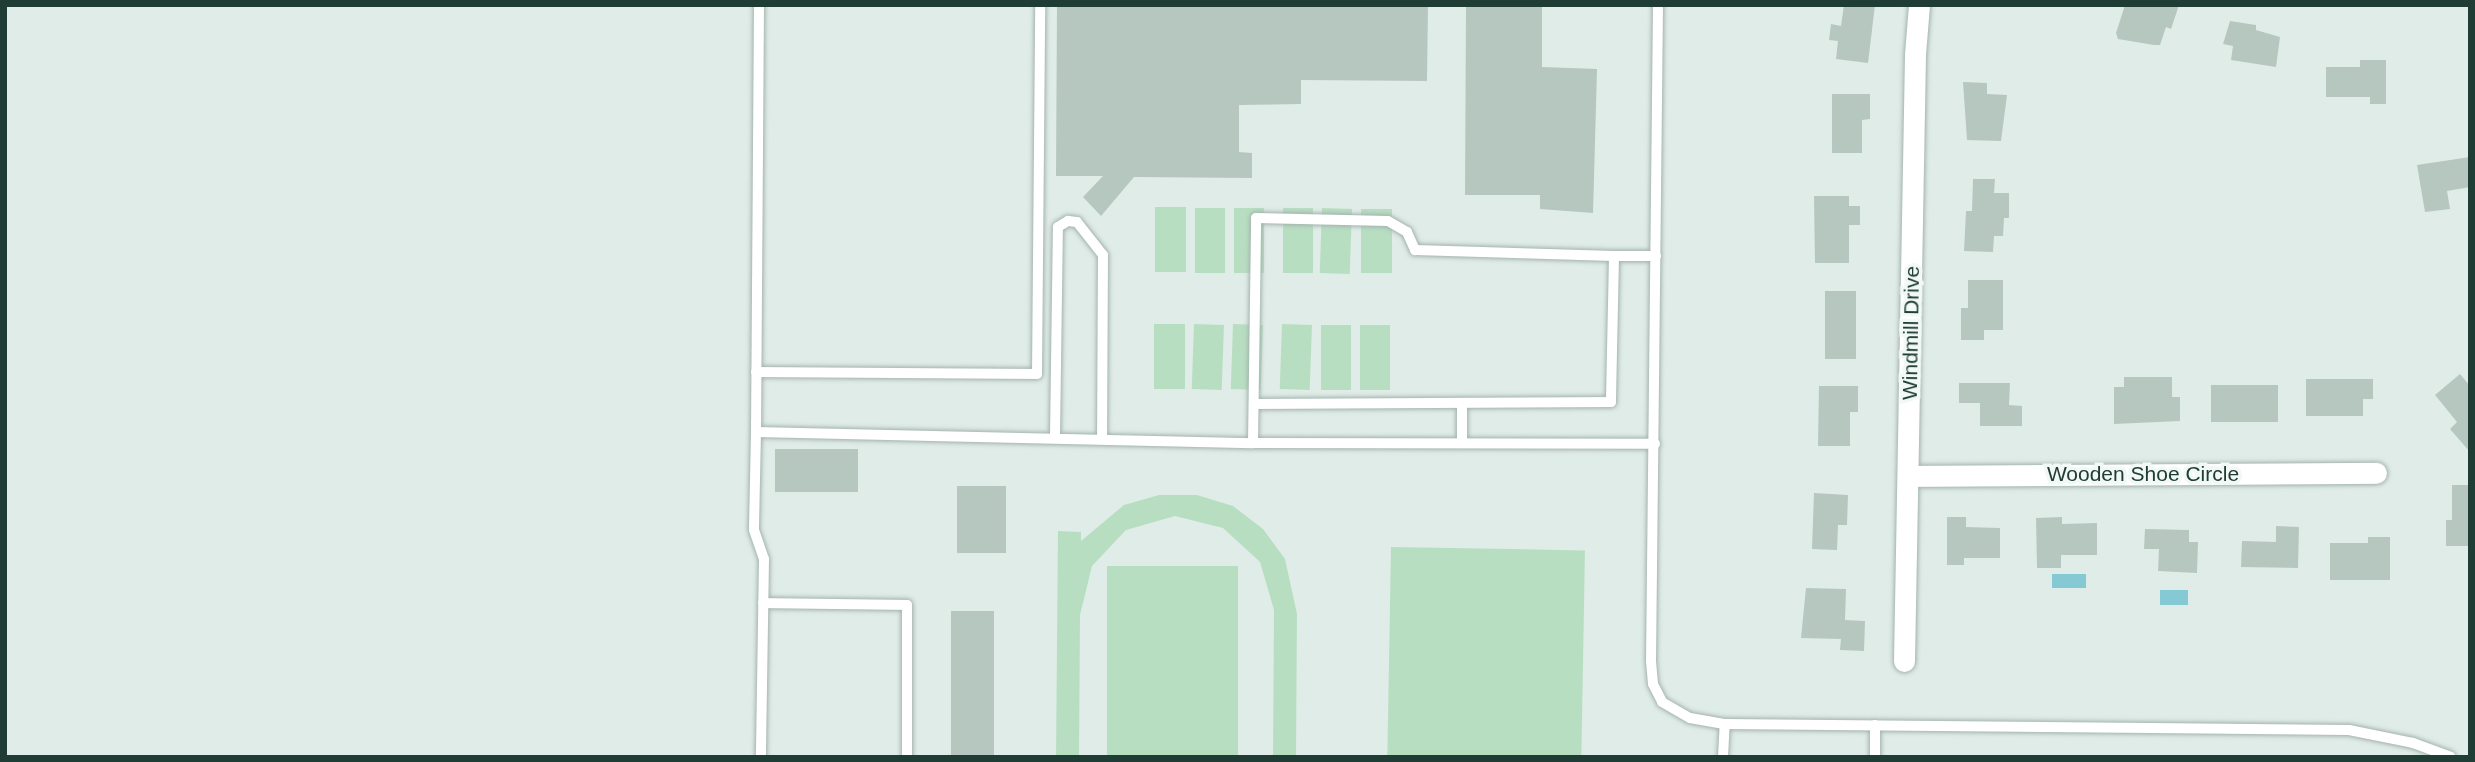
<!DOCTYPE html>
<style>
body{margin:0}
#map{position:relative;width:2475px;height:762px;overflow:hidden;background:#e0ece7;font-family:Arial,sans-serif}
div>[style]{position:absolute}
.green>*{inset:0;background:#b8dec2;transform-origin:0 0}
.water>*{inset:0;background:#85c9d4;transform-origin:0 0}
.building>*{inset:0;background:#b6c7c0;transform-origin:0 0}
.roads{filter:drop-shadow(0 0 2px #a3b4ae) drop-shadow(0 0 2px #a3b4ae)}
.lane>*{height:10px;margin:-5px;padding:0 5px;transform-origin:5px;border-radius:5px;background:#fff}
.street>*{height:21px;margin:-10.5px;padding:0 10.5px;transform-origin:10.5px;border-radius:10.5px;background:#fff}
span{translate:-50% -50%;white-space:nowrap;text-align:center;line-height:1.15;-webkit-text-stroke:7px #f1f8f5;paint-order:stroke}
.street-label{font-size:21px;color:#203d35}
.frame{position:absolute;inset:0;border:7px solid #203d35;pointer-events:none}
</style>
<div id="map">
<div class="green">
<div style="left:1155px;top:207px;width:31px;height:65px"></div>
<div style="left:1195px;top:208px;width:30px;height:65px"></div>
<div style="left:1234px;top:208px;width:30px;height:65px"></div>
<div style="left:1283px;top:208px;width:30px;height:65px"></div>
<div style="left:1322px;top:208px;width:30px;height:65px;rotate:2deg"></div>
<div style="left:1361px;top:209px;width:31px;height:64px"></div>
<div style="left:1154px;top:324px;width:31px;height:65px"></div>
<div style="left:1194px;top:324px;width:30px;height:65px;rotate:2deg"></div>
<div style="left:1233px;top:324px;width:30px;height:65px;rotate:2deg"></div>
<div style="left:1282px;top:324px;width:30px;height:65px;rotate:2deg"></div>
<div style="left:1321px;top:325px;width:30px;height:65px"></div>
<div style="left:1360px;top:325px;width:30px;height:65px"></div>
<div style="clip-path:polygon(1159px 495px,1197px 495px,1233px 506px,1263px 529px,1285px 559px,1297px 614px,1296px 757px,1273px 757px,1274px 610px,1260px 562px,1223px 528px,1175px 516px,1126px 530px,1092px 566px,1080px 615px,1079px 757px,1056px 757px,1058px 531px,1081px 532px,1081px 541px,1124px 505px)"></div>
<div style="left:1391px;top:547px;width:194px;height:210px;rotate:1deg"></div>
<div style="left:1107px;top:566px;width:131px;height:191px"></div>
</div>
<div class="water">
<div style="left:2052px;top:574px;width:34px;height:14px"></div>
<div style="left:2160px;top:590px;width:28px;height:15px"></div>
</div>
<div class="building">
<div style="clip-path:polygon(1057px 5px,1428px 5px,1427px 81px,1301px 80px,1301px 104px,1239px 105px,1239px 152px,1252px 153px,1252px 178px,1134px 177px,1101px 216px,1083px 197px,1103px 176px,1056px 176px)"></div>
<div style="clip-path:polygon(1466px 5px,1542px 5px,1542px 67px,1597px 69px,1593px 213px,1540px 209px,1540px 195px,1465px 195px)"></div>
<div style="clip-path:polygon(1844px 5px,1875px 5px,1868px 63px,1836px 59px,1838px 41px,1829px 40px,1831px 24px,1841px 26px)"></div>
<div style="clip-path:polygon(2125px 5px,2179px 5px,2171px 29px,2166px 27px,2160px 45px,2154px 45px,2118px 39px,2116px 33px)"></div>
<div style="clip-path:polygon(2230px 21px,2256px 25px,2256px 30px,2280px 37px,2276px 67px,2231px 60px,2233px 46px,2223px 44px)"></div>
<div style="clip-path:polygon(2360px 60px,2386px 60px,2386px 104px,2370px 104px,2370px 97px,2326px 97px,2326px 67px,2360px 67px)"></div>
<div style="clip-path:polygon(1963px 82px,1987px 83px,1987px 94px,2007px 95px,2001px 141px,1967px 140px)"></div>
<div style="clip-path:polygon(1832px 94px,1870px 94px,1870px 119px,1862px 120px,1862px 153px,1832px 153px)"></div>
<div style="clip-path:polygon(2470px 157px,2470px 187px,2447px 191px,2450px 209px,2425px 212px,2417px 165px)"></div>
<div style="clip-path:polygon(1973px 179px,1995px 179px,1994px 193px,2009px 193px,2009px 218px,2004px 218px,2003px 236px,1994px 236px,1993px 252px,1964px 251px,1966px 211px,1972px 211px)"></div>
<div style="clip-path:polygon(1814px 196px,1849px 196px,1849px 206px,1860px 206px,1860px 225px,1849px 225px,1849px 263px,1815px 263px)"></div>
<div style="clip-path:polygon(1968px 280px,2003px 280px,2003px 330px,1984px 330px,1984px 340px,1961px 340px,1961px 308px,1968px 308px)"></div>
<div style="left:1825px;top:291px;width:31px;height:68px"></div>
<div style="clip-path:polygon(2460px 374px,2470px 386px,2470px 452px,2450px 429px,2457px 422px,2435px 395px)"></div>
<div style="clip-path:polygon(2124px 377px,2172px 377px,2172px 397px,2180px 397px,2180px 421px,2114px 424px,2114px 387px,2124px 387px)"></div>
<div style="clip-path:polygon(2306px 379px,2373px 379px,2373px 399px,2363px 399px,2363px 416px,2306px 416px)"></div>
<div style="clip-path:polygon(1959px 383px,2010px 383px,2009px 405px,2022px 406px,2022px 426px,1980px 426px,1980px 403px,1959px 403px)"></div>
<div style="left:2211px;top:385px;width:67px;height:37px"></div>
<div style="clip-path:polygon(1819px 386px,1858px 386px,1858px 412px,1850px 412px,1850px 446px,1818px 446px)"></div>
<div style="left:775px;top:449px;width:83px;height:43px"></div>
<div style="clip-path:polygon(2452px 485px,2470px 485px,2470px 546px,2446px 546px,2446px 520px,2452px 520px)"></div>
<div style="left:957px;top:486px;width:49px;height:67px"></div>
<div style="clip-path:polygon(1814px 493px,1848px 495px,1847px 525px,1838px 525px,1837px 550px,1812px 549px)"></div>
<div style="clip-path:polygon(1947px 517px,1966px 517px,1966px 527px,2000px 528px,2000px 558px,1964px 558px,1964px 565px,1947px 565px)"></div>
<div style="clip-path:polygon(2062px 517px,2062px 524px,2097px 523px,2097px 555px,2061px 555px,2061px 568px,2037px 568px,2036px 518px)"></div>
<div style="clip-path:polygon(2276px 526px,2299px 527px,2298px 568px,2241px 567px,2242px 541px,2276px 542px)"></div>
<div style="clip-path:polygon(2145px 529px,2189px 530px,2189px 542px,2198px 542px,2197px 573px,2158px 571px,2159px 549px,2144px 549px)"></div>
<div style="clip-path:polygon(2368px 537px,2390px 537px,2390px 580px,2330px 580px,2330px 543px,2368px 543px)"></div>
<div style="clip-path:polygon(1806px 588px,1846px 589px,1845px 620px,1865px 621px,1864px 651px,1840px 650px,1841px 639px,1801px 638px)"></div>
<div style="left:951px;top:611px;width:43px;height:146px"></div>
</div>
<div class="roads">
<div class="lane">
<div style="left:759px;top:5px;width:427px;rotate:90.4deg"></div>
<div style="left:756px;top:432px;width:497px;rotate:1.3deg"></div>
<div style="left:1253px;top:443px;width:402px;rotate:0.1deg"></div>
<div style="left:1658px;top:5px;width:656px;rotate:90.61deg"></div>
<div style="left:1651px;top:661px;width:23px;rotate:85deg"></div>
<div style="left:1653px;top:684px;width:20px;rotate:63deg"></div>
<div style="left:1662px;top:702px;width:32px;rotate:30deg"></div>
<div style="left:1690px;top:718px;width:36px;rotate:10deg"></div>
<div style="left:1725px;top:724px;width:624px;rotate:0.55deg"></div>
<div style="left:2349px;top:730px;width:65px;rotate:11.5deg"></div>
<div style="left:2413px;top:743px;width:40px;rotate:20.2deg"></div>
<div style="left:1614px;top:256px;width:42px"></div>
<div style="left:756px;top:372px;width:281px;rotate:0.4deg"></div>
<div style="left:1037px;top:374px;width:369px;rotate:-89.5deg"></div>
<div style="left:1462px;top:405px;width:37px;rotate:90deg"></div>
<div style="left:756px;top:432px;width:98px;rotate:91.2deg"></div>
<div style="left:754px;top:530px;width:31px;rotate:71deg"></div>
<div style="left:764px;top:559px;width:198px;rotate:90.9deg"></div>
<div style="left:1055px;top:436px;width:209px;rotate:-89.2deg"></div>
<div style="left:1058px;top:227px;width:12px;rotate:-31deg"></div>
<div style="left:1068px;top:221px;width:9px;rotate:6deg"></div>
<div style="left:1077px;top:222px;width:42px;rotate:51.8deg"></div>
<div style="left:1103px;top:255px;width:182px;rotate:90.3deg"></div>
<div style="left:1253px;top:443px;width:225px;rotate:-89.2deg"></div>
<div style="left:1256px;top:218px;width:132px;rotate:1.3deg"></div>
<div style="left:1388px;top:221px;width:22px;rotate:30deg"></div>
<div style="left:1407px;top:232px;width:20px;rotate:66deg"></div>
<div style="left:1415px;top:250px;width:199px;rotate:1.7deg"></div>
<div style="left:1614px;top:256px;width:146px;rotate:91.2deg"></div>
<div style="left:1611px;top:402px;width:356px;rotate:179.7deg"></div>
<div style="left:763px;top:603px;width:144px;rotate:0.8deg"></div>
<div style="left:907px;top:605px;width:152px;rotate:90deg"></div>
<div style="left:1723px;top:757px;width:33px;rotate:-87deg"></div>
<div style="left:1875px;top:757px;width:32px;rotate:-90deg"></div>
</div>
<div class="street">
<div style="left:1910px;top:476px;width:466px;rotate:-0.4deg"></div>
<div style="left:1904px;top:661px;width:607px;rotate:-88.96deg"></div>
<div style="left:1915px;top:54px;width:49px;rotate:-85.3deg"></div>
</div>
</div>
<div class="street-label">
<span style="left:1911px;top:333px;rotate:-89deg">Windmill Drive</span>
<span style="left:2143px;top:474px">Wooden Shoe Circle</span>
</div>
<div class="frame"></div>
</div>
